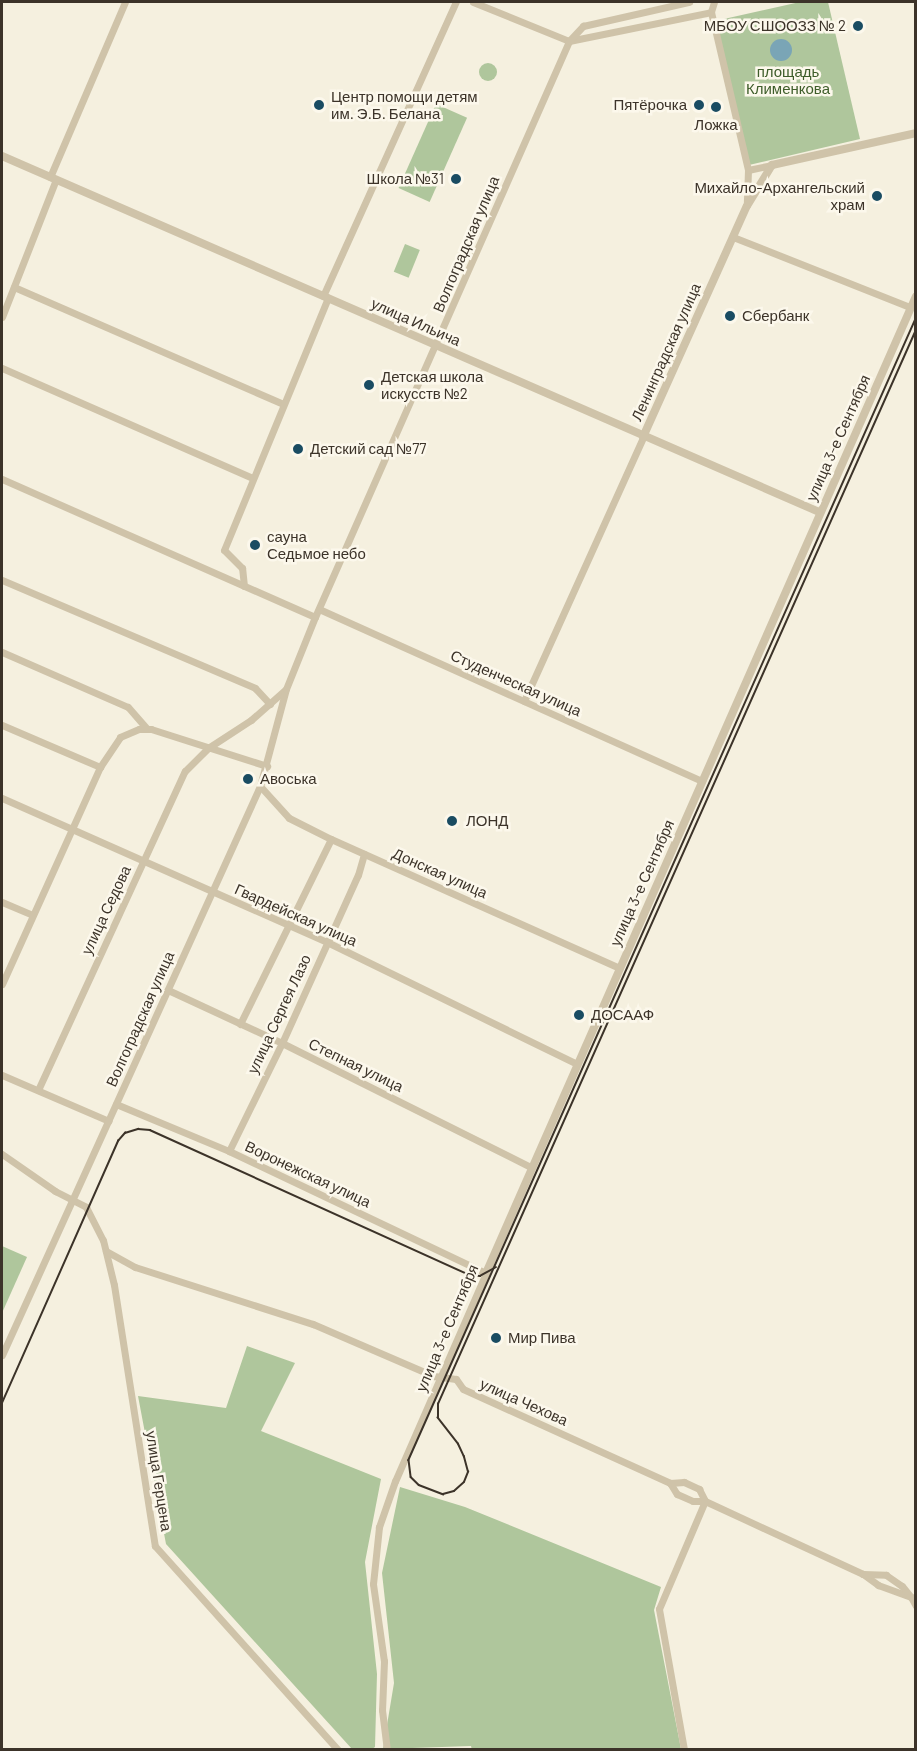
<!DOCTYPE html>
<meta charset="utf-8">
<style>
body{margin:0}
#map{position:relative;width:917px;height:1751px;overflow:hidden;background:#f5f0df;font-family:Barlow,sans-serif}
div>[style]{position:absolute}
.green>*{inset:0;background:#afc69c;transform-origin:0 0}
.round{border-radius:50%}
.water>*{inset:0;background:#7aa5b6}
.minor>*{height:7px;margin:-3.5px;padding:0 3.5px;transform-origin:3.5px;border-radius:3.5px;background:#cfc3a9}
.tertiary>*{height:8px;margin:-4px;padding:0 4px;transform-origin:4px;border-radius:4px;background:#cfc3a9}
.tram>*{height:1.5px;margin:-0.75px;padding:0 0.75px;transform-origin:0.75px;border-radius:0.75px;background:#3c3329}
.dots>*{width:16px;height:16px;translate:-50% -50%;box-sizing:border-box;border:3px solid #fcf8ec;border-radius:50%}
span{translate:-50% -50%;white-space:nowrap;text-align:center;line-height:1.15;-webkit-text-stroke:5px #fcf8ec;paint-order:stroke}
.poi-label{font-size:15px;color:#3c3329}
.right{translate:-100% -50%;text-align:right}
.left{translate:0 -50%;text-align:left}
.park-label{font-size:15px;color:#3e5d2a}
.street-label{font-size:15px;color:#3c3329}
.frame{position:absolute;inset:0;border:3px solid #3c3329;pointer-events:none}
</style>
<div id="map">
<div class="green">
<div style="clip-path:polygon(800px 2px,828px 2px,860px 139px,749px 165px,715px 21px)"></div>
<div class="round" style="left:479px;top:63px;width:18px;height:18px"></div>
<div style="left:436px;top:104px;width:34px;height:92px;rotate:24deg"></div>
<div style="left:405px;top:244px;width:16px;height:30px;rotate:22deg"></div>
<div style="clip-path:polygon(2px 1246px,27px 1257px,2px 1313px)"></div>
<div style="clip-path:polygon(247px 1346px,295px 1363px,261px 1431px,381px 1479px,365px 1562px,377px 1674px,375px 1747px,372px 1749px,352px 1749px,166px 1544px,138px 1396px,226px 1408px)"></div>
<div style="clip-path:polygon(400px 1487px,465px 1507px,661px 1587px,654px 1610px,681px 1749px,472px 1750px,471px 1746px,383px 1749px,394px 1683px,382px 1573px)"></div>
</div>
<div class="water">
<div class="round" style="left:770px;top:39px;width:22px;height:22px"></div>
</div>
<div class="minor">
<div style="left:473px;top:2px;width:104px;rotate:22.1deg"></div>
<div style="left:569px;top:41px;width:145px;rotate:-11.5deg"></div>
<div style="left:714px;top:2px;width:10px;rotate:107deg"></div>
<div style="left:711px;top:12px;width:162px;rotate:76.8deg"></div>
<div style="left:748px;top:170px;width:34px;rotate:92deg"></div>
<div style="left:748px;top:170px;width:25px;rotate:-12deg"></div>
<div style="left:50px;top:177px;width:190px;rotate:-66.8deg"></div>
<div style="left:733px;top:237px;width:190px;rotate:21.6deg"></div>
<div style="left:14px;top:287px;width:293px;rotate:23.5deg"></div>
<div style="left:323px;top:296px;width:323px;rotate:-65.7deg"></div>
<div style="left:2px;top:317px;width:148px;rotate:-68.6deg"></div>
<div style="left:2px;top:368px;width:273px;rotate:23.7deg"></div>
<div style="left:2px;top:479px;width:342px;rotate:23.8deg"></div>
<div style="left:2px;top:580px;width:275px;rotate:23.1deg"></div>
<div style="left:255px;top:688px;width:22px;rotate:47deg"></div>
<div style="left:244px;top:586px;width:18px;rotate:-96deg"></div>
<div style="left:242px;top:568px;width:25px;rotate:-135deg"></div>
<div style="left:224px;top:550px;width:273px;rotate:-67.6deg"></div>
<div style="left:319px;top:609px;width:420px;rotate:24.2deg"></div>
<div style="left:2px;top:652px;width:137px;rotate:23.6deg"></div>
<div style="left:128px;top:707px;width:28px;rotate:49deg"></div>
<div style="left:524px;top:701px;width:290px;rotate:-65.7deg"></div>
<div style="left:2px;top:725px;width:107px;rotate:23.2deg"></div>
<div style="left:260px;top:786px;width:43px;rotate:47.8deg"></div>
<div style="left:289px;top:818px;width:47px;rotate:26.6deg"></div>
<div style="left:331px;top:839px;width:316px;rotate:24.1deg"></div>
<div style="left:2px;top:798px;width:355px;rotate:23.9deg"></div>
<div style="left:327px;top:942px;width:278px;rotate:26deg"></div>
<div style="left:2px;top:902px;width:33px;rotate:23deg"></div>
<div style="left:2px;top:984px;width:238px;rotate:-65.7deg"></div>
<div style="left:100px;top:767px;width:36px;rotate:-56deg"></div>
<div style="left:120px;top:737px;width:21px;rotate:-23deg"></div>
<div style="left:139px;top:729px;width:12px"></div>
<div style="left:151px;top:729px;width:122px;rotate:17.7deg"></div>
<div style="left:168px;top:990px;width:126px;rotate:24.9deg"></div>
<div style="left:282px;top:1043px;width:278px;rotate:26.5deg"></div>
<div style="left:240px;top:1024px;width:206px;rotate:-63.8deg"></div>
<div style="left:2px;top:1075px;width:116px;rotate:23.3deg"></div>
<div style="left:38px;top:1090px;width:351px;rotate:-65.3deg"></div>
<div style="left:185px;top:771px;width:33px;rotate:-45deg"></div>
<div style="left:208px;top:748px;width:51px;rotate:-33.1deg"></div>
<div style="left:251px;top:720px;width:45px;rotate:-41.4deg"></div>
<div style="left:116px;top:1104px;width:122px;rotate:22.6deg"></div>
<div style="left:229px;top:1151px;width:284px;rotate:25.4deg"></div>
<div style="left:486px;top:1273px;width:227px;rotate:113.6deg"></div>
<div style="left:395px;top:1481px;width:49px;rotate:109.2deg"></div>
<div style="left:379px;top:1527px;width:57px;rotate:96deg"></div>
<div style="left:373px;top:1584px;width:78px;rotate:81.9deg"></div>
<div style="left:384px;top:1661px;width:49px;rotate:92.3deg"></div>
<div style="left:382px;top:1710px;width:40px;rotate:82.9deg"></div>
<div style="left:229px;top:1151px;width:120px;rotate:-63.9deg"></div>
<div style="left:282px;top:1043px;width:184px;rotate:-65.7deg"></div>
<div style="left:358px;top:875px;width:22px;rotate:-74deg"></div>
<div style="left:2px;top:1154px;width:65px;rotate:34.9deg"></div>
<div style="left:55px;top:1191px;width:35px;rotate:27deg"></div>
<div style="left:86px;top:1207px;width:37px;rotate:63deg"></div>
<div style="left:103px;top:1240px;width:46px;rotate:76.3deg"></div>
<div style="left:114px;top:1285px;width:264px;rotate:81.1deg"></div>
<div style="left:155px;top:1546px;width:274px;rotate:48.1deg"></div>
<div style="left:106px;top:1251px;width:33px;rotate:29deg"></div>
<div style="left:135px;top:1267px;width:187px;rotate:17.8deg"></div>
<div style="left:313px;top:1324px;width:132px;rotate:23.3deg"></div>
<div style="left:434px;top:1376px;width:22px;rotate:8deg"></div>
<div style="left:456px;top:1379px;width:12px;rotate:55deg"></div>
<div style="left:463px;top:1389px;width:227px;rotate:24.4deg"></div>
<div style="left:670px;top:1483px;width:13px;rotate:58deg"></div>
<div style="left:677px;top:1494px;width:17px;rotate:24deg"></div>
<div style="left:693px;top:1501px;width:12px"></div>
<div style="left:705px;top:1501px;width:174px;rotate:24.8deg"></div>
<div style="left:863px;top:1574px;width:19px;rotate:36deg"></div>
<div style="left:878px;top:1585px;width:35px;rotate:20deg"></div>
<div style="left:911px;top:1597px;width:10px;rotate:61deg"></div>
<div style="left:2px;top:1355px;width:625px;rotate:-65.61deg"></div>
<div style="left:260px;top:786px;width:100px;rotate:-75deg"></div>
<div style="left:286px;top:689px;width:78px;rotate:-68.1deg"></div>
<div style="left:315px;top:617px;width:630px;rotate:-66.2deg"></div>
<div style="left:569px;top:41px;width:21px;rotate:-47deg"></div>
<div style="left:583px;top:26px;width:109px;rotate:-12.8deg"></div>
<div style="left:670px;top:1483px;width:14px;rotate:-4deg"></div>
<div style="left:684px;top:1482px;width:17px;rotate:25deg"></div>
<div style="left:699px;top:1489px;width:13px;rotate:63deg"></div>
<div style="left:705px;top:1501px;width:117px;rotate:113.1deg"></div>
<div style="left:659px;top:1609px;width:143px;rotate:79.9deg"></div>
<div style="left:863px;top:1574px;width:23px;rotate:2deg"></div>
<div style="left:886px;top:1575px;width:19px;rotate:35deg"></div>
<div style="left:902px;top:1586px;width:14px;rotate:51deg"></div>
</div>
<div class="tertiary">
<div style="left:2px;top:156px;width:891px;rotate:23.54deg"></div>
<div style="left:643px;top:437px;width:253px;rotate:-65.8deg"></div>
<div style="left:747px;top:206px;width:48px;rotate:-58.6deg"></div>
<div style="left:772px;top:165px;width:148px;rotate:-12.5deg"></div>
<div style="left:486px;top:1273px;width:1067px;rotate:-66.24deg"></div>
</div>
<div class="tram">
<div style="left:916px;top:319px;width:1249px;rotate:113.96deg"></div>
<div style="left:409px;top:1460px;width:17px;rotate:83deg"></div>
<div style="left:411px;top:1477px;width:11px;rotate:45deg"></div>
<div style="left:419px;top:1485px;width:26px;rotate:21deg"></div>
<div style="left:443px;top:1494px;width:11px;rotate:-15deg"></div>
<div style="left:454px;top:1491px;width:13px;rotate:-42deg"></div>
<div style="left:464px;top:1482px;width:11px;rotate:-68deg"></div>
<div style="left:468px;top:1472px;width:16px;rotate:-105deg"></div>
<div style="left:464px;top:1457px;width:14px;rotate:-115deg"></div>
<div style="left:458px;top:1444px;width:33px;rotate:-128deg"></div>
<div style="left:438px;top:1418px;width:14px;rotate:-90deg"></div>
<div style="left:438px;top:1404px;width:1176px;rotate:-66.01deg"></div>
<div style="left:2px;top:1403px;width:287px;rotate:-66.1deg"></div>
<div style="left:118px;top:1141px;width:11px;rotate:-49deg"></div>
<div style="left:125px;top:1133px;width:14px;rotate:-17deg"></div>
<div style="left:138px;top:1129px;width:12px;rotate:5deg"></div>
<div style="left:150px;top:1130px;width:351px;rotate:24.4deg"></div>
<div style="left:470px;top:1275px;width:10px;rotate:6deg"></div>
<div style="left:480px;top:1276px;width:18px;rotate:-29deg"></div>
</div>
<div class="dots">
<div style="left:858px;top:26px;background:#1a4c62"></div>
<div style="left:319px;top:105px;background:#1a4c62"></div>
<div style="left:699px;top:105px;background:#1a4c62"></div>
<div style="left:716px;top:107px;background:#1a4c62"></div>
<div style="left:456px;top:179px;background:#1a4c62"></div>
<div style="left:877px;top:196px;background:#1a4c62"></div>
<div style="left:730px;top:316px;background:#1a4c62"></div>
<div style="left:369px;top:385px;background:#1a4c62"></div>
<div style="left:298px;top:449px;background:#1a4c62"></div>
<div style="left:255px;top:545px;background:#1a4c62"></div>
<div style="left:248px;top:779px;background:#1a4c62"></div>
<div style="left:452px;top:821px;background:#1a4c62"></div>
<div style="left:579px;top:1015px;background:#1a4c62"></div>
<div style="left:496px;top:1338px;background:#1a4c62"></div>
</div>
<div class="poi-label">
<span class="right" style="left:846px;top:26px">МБОУ СШООЗЗ № 2</span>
<span class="left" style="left:331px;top:105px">Центр помощи детям<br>им. Э.Б. Белана</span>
<span class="right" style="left:687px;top:105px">Пятёрочка</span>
<span style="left:716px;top:125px">Ложка</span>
<span class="right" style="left:444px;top:179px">Школа №31</span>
<span class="right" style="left:865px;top:196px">Михайло-Архангельский<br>храм</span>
<span class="left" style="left:742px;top:316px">Сбербанк</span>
<span class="left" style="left:381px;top:385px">Детская школа<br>искусств №2</span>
<span class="left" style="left:310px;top:449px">Детский сад №77</span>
<span class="left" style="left:267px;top:545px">сауна<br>Седьмое небо</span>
<span class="left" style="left:260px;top:779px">Авоська</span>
<span class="left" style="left:466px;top:821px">ЛОНД</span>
<span class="left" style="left:591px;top:1015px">ДОСААФ</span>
<span class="left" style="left:508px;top:1338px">Мир Пива</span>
</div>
<div class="park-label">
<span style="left:788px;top:80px">площадь<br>Клименкова</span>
</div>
<div class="street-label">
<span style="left:466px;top:244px;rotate:-67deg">Волгоградская улица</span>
<span style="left:416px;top:322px;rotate:24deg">улица Ильича</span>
<span style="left:666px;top:352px;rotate:-66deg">Ленинградская улица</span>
<span style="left:838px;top:438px;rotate:-66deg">улица 3-е Сентября</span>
<span style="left:516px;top:683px;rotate:24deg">Студенческая улица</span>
<span style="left:440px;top:873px;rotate:24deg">Донская улица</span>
<span style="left:642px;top:883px;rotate:-66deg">улица 3-е Сентября</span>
<span style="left:106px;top:910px;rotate:-65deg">улица Седова</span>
<span style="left:296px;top:915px;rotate:24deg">Гвардейская улица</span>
<span style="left:279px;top:1014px;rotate:-65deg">улица Сергея Лазо</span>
<span style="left:140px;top:1019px;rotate:-66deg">Волгоградская улица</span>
<span style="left:356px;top:1065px;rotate:26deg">Степная улица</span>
<span style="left:308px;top:1174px;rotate:25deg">Воронежская улица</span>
<span style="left:447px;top:1328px;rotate:-67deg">улица 3-е Сентября</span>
<span style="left:524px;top:1402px;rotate:24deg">улица Чехова</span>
<span style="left:159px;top:1481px;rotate:81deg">улица Герцена</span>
</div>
<div class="frame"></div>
</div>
